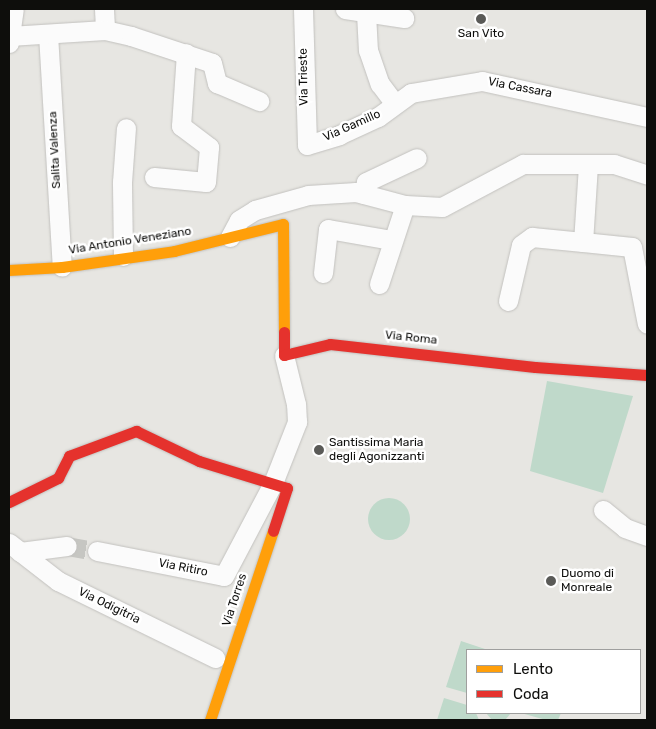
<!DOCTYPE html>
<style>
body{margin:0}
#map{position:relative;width:656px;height:729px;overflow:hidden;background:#e7e6e2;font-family:Rubik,sans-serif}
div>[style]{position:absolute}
.green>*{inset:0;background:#bfd9ca}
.round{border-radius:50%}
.street-tunnel>*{height:19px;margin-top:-9.5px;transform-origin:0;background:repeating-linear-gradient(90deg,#c6c6c2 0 19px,transparent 0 28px)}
.roads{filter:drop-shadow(0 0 1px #c2c1be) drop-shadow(0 0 1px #c2c1be)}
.street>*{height:19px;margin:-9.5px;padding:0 9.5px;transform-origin:9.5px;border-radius:9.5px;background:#fbfbfb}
.slow>*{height:11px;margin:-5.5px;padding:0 5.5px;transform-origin:5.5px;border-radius:5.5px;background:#ff9f0a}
.jam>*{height:11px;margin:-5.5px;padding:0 5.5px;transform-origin:5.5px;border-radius:5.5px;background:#e5322d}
.dots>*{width:14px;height:14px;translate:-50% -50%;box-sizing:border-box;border:2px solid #fff;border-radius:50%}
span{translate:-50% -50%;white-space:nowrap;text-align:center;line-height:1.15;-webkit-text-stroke:5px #fff;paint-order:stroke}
.poi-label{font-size:12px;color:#0e0e0c}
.left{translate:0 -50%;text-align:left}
.street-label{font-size:12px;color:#0e0e0c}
.frame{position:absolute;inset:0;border:10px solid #0e0e0c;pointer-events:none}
.legend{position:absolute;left:466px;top:649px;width:175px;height:65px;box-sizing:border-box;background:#fff;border:1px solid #9f9f9e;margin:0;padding:6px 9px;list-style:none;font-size:15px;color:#0e0e0c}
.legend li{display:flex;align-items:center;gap:10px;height:25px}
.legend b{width:25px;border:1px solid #9f9f9e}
</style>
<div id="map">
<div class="green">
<div style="clip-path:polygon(547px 381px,633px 396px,603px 493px,530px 471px)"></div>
<div class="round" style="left:368px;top:498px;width:42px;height:42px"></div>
<div style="clip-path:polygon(461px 641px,488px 650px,467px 650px,467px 693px,446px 687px)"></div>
<div style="clip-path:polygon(444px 698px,467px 705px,467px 713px,476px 713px,479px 720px,437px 720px)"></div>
<div style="clip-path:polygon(486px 713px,511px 713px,505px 720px,492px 720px)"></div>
<div style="clip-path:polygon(521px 713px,561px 713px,558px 720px,546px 720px)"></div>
</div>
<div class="street-tunnel">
<div style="left:67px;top:546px;width:23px;rotate:10deg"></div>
</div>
<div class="roads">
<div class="street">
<div style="left:104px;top:9px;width:21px;rotate:87deg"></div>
<div style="left:303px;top:9px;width:136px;rotate:88.3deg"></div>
<div style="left:307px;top:145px;width:34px;rotate:-17deg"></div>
<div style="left:339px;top:135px;width:43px;rotate:-24.8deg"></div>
<div style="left:378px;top:117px;width:41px;rotate:-36deg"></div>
<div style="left:411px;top:93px;width:72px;rotate:-9.6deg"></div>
<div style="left:482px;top:81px;width:169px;rotate:12.3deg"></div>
<div style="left:345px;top:9px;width:60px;rotate:8.7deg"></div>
<div style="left:366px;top:13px;width:37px;rotate:87deg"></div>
<div style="left:368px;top:50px;width:36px;rotate:71deg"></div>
<div style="left:380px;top:84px;width:25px;rotate:53deg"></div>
<div style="left:48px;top:34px;width:233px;rotate:86.6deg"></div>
<div style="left:9px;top:36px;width:96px;rotate:-3.6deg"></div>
<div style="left:105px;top:30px;width:27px;rotate:13deg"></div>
<div style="left:131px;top:36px;width:85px;rotate:18.4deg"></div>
<div style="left:212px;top:63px;width:21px;rotate:76deg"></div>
<div style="left:217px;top:83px;width:46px;rotate:23.2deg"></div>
<div style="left:9px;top:43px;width:34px;rotate:-82deg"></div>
<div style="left:588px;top:165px;width:77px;rotate:93.7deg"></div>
<div style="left:583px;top:242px;width:49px;rotate:5.8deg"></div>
<div style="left:632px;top:247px;width:78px;rotate:79deg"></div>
<div style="left:154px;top:177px;width:52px;rotate:5.5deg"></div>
<div style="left:206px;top:182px;width:35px;rotate:-85deg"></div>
<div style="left:209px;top:147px;width:35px;rotate:-143deg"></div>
<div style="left:181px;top:126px;width:73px;rotate:-86.1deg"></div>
<div style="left:364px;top:194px;width:12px;rotate:-81deg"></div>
<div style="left:366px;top:182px;width:56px;rotate:-25.2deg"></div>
<div style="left:230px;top:237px;width:19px;rotate:-62deg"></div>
<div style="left:239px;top:220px;width:19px;rotate:-32deg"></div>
<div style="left:255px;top:210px;width:55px;rotate:-15.8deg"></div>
<div style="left:308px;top:195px;width:48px;rotate:-3.6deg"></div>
<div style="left:356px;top:192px;width:51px;rotate:14.9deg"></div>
<div style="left:405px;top:205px;width:37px;rotate:3deg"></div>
<div style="left:442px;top:207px;width:92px;rotate:-28deg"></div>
<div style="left:523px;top:164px;width:91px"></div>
<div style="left:614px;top:164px;width:35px;rotate:18deg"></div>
<div style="left:123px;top:256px;width:74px;rotate:-90.8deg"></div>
<div style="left:122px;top:182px;width:54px;rotate:-85.8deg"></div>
<div style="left:323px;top:273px;width:44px;rotate:-83.5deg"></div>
<div style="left:328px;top:229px;width:65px;rotate:9.8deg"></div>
<div style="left:379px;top:284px;width:83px;rotate:-71.8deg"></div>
<div style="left:508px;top:301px;width:57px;rotate:-76.9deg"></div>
<div style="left:521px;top:245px;width:14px;rotate:-36deg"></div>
<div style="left:532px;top:237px;width:51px;rotate:5.6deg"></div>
<div style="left:603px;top:510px;width:28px;rotate:39deg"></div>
<div style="left:625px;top:528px;width:23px;rotate:20deg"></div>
<div style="left:9px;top:543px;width:62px;rotate:37.8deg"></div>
<div style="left:58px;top:581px;width:175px;rotate:26.1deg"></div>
<div style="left:97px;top:551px;width:129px;rotate:11.1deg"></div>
<div style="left:224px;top:576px;width:105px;rotate:-62.2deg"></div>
<div style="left:273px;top:483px;width:66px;rotate:-68.5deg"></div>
<div style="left:297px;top:422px;width:18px;rotate:-93deg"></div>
<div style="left:296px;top:404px;width:50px;rotate:-103.8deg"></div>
<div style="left:20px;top:552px;width:47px;rotate:-7.3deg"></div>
</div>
<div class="slow">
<div style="left:9px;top:270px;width:53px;rotate:-3.2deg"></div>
<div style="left:62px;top:267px;width:113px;rotate:-8.1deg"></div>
<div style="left:174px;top:251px;width:112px;rotate:-13.9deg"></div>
<div style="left:283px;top:224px;width:108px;rotate:89.5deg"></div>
<div style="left:210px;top:720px;width:199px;rotate:-71.6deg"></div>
</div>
<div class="jam">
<div style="left:284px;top:332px;width:23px;rotate:90deg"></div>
<div style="left:284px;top:355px;width:47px;rotate:-13.4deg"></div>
<div style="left:330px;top:344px;width:206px;rotate:6.4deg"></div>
<div style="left:535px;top:367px;width:112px;rotate:4.1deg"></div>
<div style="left:9px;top:502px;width:55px;rotate:-26.1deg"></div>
<div style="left:58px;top:478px;width:25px;rotate:-63deg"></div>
<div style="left:69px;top:456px;width:72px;rotate:-20.5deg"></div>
<div style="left:136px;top:431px;width:70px;rotate:25.5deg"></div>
<div style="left:199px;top:461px;width:92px;rotate:17.1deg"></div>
<div style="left:287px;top:488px;width:45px;rotate:108deg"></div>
</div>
</div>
<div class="dots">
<div style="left:481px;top:19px;background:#5a5a57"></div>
<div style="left:319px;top:450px;background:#5a5a57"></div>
<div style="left:551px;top:581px;background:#5a5a57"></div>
</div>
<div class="poi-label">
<span style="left:481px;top:34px">San Vito</span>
<span class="left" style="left:329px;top:450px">Santissima Maria<br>degli Agonizzanti</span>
<span class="left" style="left:561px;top:581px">Duomo di<br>Monreale</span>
</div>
<div class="street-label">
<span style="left:304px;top:77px;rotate:-91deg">Via Trieste</span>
<span style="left:520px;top:88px;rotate:11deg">Via Cassara</span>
<span style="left:352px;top:126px;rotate:-24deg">Via Gamillo</span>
<span style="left:55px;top:150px;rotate:-93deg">Salita Valenza</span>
<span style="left:130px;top:241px;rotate:-9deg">Via Antonio Veneziano</span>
<span style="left:411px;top:338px;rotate:6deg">Via Roma</span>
<span style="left:183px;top:568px;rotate:11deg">Via Ritiro</span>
<span style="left:235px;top:600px;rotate:-72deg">Via Torres</span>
<span style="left:109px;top:606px;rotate:26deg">Via Odigitria</span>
</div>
<div class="frame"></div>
<ul class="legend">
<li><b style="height:6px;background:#ff9f0a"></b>Lento</li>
<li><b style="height:6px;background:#e5322d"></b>Coda</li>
</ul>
</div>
